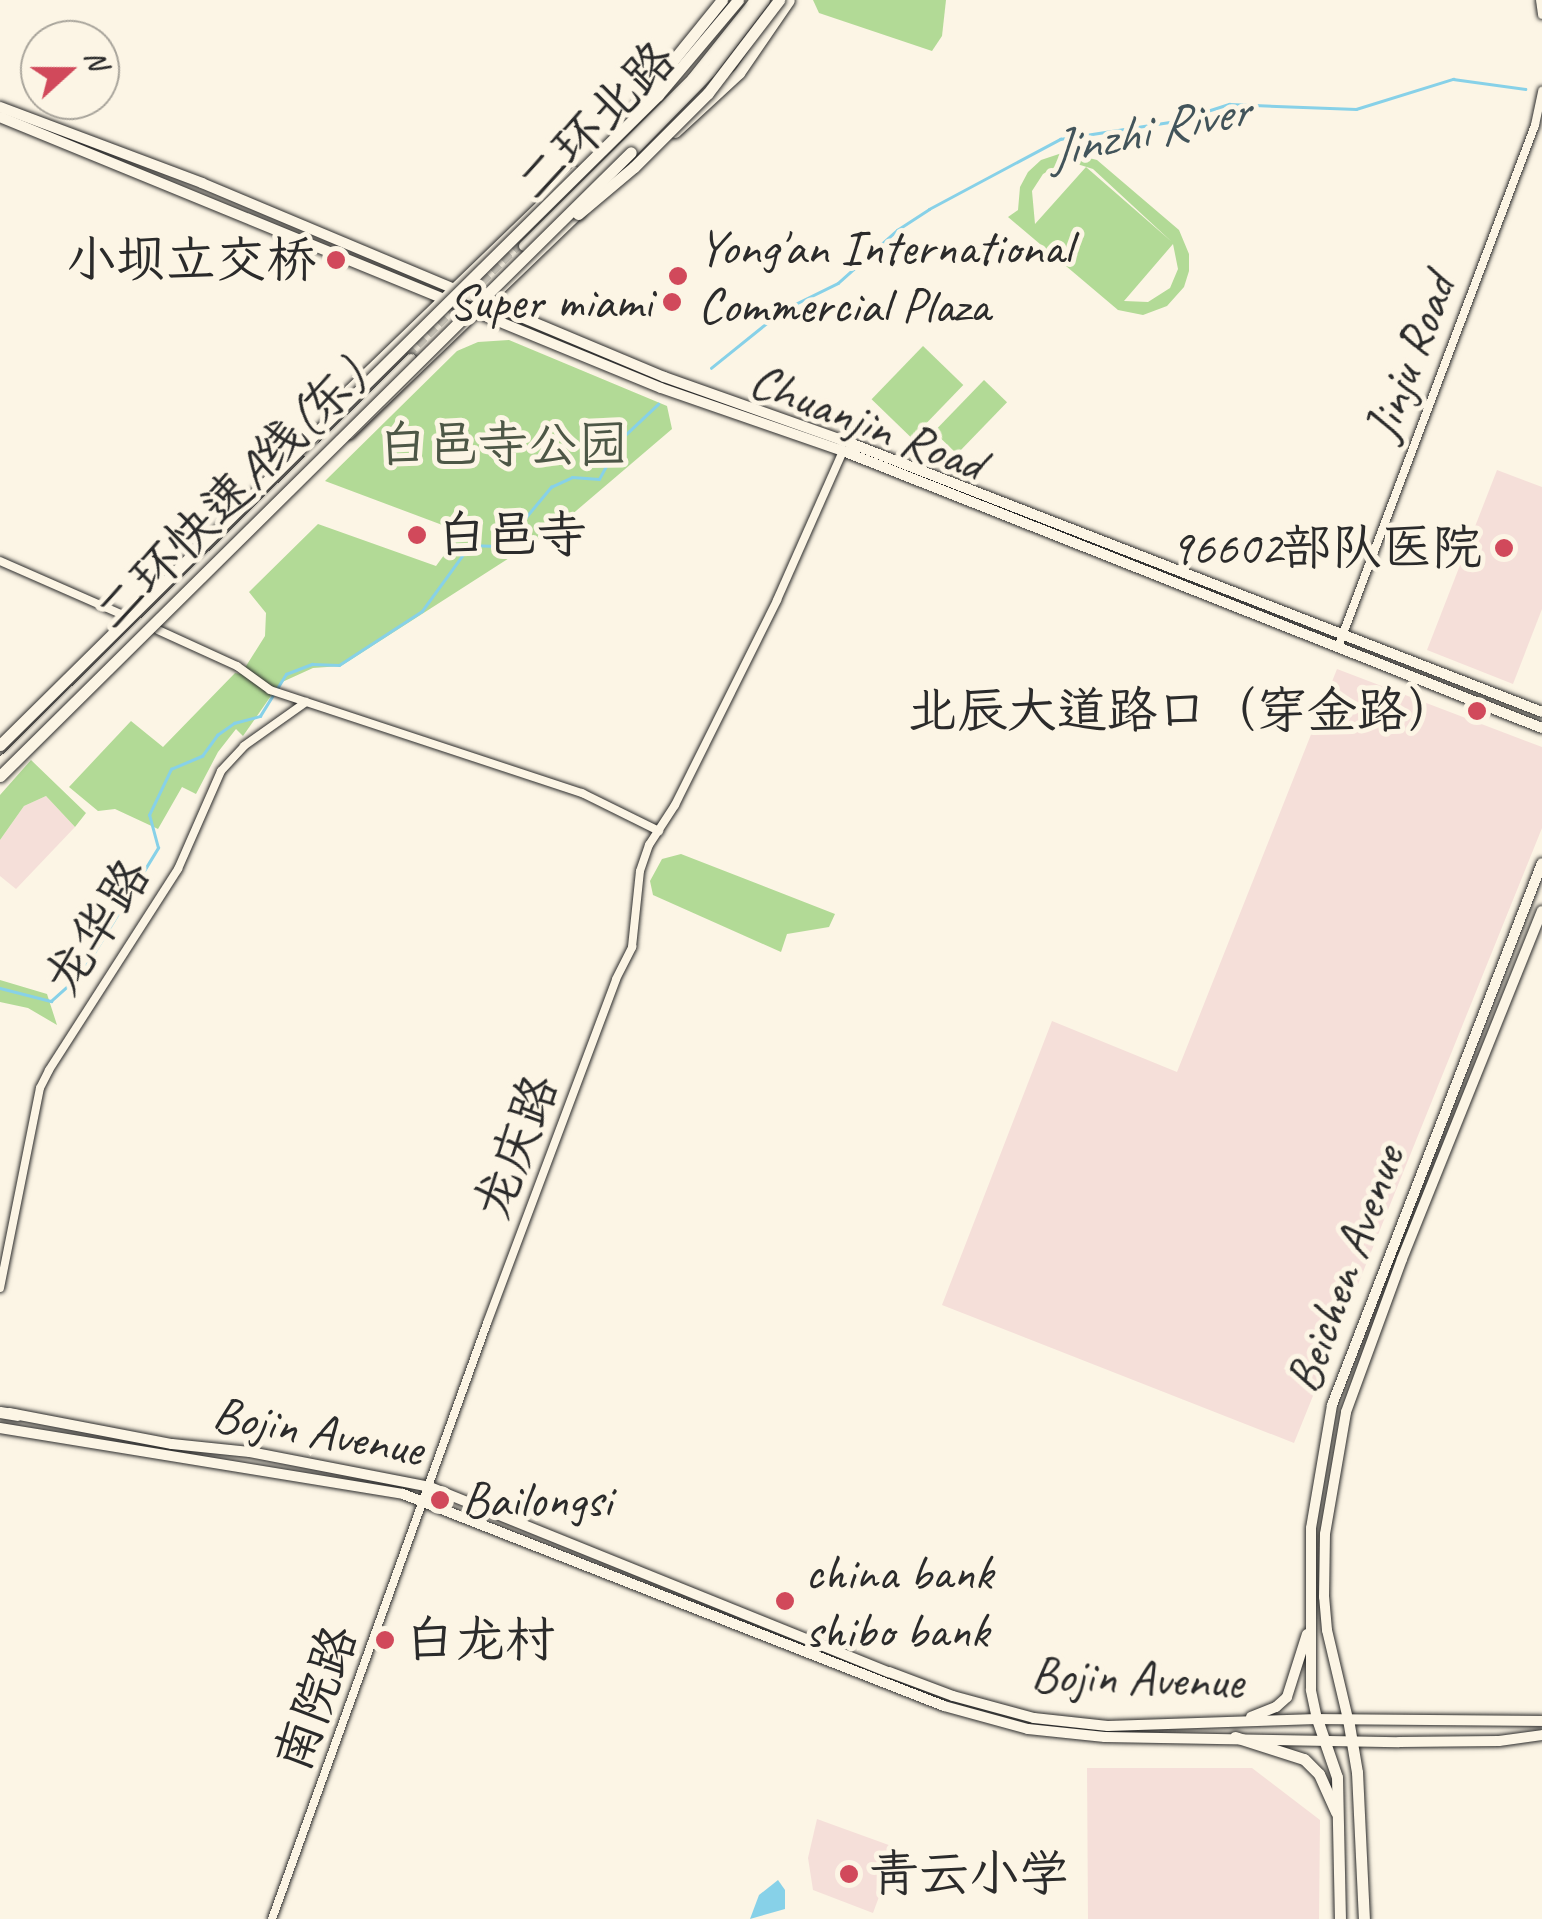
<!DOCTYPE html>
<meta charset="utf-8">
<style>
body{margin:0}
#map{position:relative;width:1542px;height:1919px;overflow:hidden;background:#fcf5e5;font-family:Caveat,"LXGW WenKai TC",sans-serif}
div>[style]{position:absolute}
.built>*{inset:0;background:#f5dfd9}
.green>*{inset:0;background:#b2da96;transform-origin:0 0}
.water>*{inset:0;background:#87d1e8}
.stream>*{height:2.5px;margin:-1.25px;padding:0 1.25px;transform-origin:1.25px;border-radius:1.25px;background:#87d1e8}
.major-tunnel>*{height:10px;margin-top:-5px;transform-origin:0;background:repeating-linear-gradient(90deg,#d2cdc0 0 10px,transparent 0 15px)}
.roads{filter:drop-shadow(0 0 2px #2b2b2b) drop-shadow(0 0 2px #2b2b2b)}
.minor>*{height:8px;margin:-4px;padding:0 4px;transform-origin:4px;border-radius:4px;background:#fcf5e5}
.major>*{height:10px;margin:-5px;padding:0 5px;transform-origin:5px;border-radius:5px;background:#fcf5e5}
.highway>*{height:11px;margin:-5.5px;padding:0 5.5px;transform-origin:5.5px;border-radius:5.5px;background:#fcf5e5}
.bridges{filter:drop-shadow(0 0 2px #2b2b2b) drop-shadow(0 0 2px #2b2b2b)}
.highway-bridge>*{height:11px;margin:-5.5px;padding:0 5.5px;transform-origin:5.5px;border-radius:5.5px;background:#fcf5e5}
.dots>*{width:28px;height:28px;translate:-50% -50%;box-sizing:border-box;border:5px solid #fcf5e5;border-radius:50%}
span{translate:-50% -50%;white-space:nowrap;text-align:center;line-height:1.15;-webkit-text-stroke:10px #fcf5e5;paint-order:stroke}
.street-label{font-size:50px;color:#2b2b2b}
.poi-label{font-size:50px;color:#2b2b2b}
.left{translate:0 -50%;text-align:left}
.right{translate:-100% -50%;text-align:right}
.park-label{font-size:50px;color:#4d5746}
.water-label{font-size:52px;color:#42545a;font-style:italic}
.north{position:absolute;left:20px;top:20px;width:100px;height:100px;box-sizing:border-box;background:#fcf5e5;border:2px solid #a8a49b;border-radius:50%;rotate:69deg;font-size:28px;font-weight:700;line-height:40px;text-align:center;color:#2b2b2b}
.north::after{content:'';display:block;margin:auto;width:35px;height:45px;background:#d1495b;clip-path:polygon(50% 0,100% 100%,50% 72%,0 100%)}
</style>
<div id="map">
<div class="built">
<div style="clip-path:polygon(1497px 470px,1542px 487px,1542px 609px,1513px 684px,1427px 650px)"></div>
<div style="clip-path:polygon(1337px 669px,1542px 747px,1542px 828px,1294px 1443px,942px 1305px,1052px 1021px,1177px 1072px)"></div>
<div style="clip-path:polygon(46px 796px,75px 827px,16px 889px,0 876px,0 840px,24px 806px)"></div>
<div style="clip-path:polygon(1087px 1768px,1252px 1768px,1320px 1820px,1319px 1919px,1088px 1919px)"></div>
<div style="clip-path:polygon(817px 1819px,897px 1848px,873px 1913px,813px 1890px,808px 1858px)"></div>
</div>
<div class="green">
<div style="clip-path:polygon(813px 0,946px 0,942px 36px,932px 51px,819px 13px)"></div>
<div style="clip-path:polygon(evenodd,1065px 152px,1097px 160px,1179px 230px,1189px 254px,1189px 271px,1184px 287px,1167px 306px,1143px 315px,1118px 310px,1008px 217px,1018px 210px,1020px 187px,1028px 172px,1041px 160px,1065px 152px,1060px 164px,1074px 163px,1093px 169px,1172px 242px,1086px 167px,1035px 224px,1032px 191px,1043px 174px,1060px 164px,1065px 152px,1173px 244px,1178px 269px,1170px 288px,1148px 302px,1124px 301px,1173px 244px)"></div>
<div style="clip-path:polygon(509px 340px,667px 406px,672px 429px,556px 528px,341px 666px,313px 668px,280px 683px,243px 736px,236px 729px,218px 752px,196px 794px,182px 787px,158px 829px,115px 809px,98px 811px,69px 787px,131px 721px,163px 747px,235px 673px,241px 674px,265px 636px,266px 613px,249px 592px,318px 524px,436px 566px,461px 532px,325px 481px,457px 351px,478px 342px)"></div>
<div style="left:923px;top:346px;width:56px;height:74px;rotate:44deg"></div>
<div style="left:984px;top:380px;width:32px;height:72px;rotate:44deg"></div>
<div style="clip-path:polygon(31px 760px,86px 813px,75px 827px,46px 796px,24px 806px,0 840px,0 795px)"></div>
<div style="clip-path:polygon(681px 854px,835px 914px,829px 927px,787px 934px,781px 952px,653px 895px,650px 881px,662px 859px)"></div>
<div style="clip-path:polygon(0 980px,47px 994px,57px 1025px,28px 1008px,0 1002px)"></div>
</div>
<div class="water">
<div style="clip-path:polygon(778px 1880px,785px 1890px,785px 1909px,750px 1919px,759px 1895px)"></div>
</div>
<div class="stream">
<div style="left:711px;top:368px;width:92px;rotate:-38.9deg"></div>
<div style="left:783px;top:310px;width:61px;rotate:-26.1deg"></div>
<div style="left:838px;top:283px;width:79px;rotate:-41.9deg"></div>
<div style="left:897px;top:230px;width:38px;rotate:-33deg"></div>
<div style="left:929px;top:209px;width:149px;rotate:-28.1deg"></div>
<div style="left:1060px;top:139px;width:117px;rotate:-8.8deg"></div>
<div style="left:1176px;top:121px;width:56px;rotate:-17.8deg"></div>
<div style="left:1229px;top:104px;width:127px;rotate:2.3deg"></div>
<div style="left:1356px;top:109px;width:102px;rotate:-17.2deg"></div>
<div style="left:1453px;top:79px;width:73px;rotate:7.9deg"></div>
<div style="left:0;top:988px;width:53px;rotate:14.3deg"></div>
<div style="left:51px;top:1001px;width:40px;rotate:-42deg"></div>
<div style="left:81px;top:974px;width:148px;rotate:-58.6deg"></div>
<div style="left:158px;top:848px;width:34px;rotate:-105deg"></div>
<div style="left:149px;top:815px;width:51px;rotate:-64.4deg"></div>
<div style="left:171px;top:769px;width:34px;rotate:-23deg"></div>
<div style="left:202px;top:756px;width:26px;rotate:-54deg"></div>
<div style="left:217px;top:735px;width:21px;rotate:-35deg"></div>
<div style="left:234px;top:723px;width:27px;rotate:-15deg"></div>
<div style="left:260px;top:716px;width:49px;rotate:-58.2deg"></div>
<div style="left:286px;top:674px;width:28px;rotate:-21deg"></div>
<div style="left:312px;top:664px;width:27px;rotate:2deg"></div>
<div style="left:339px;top:665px;width:99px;rotate:-33deg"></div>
<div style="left:422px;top:611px;width:82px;rotate:-54deg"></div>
<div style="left:470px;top:545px;width:32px;rotate:2deg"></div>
<div style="left:502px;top:546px;width:77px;rotate:-50.3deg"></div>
<div style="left:551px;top:487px;width:23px;rotate:-25deg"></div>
<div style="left:572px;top:477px;width:27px;rotate:4deg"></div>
<div style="left:599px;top:479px;width:46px;rotate:-61.2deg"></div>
<div style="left:621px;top:439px;width:51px;rotate:-43.4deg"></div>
</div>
<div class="major-tunnel">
<div style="left:406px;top:355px;width:161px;rotate:-44.5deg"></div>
</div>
<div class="roads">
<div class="minor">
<div style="left:1540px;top:0;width:15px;rotate:82deg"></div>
<div style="left:330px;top:415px;width:32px;rotate:-54deg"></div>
<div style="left:349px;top:389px;width:314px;rotate:-44deg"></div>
<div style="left:350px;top:435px;width:320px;rotate:-43.9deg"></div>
<div style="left:307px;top:453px;width:26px;rotate:-58deg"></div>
<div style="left:0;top:561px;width:132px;rotate:23.7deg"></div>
<div style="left:158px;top:630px;width:87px;rotate:24.5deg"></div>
<div style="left:237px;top:666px;width:41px;rotate:36deg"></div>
<div style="left:270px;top:690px;width:329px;rotate:18.3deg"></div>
<div style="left:582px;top:793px;width:86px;rotate:26.3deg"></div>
<div style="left:1338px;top:647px;width:558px;rotate:-69.32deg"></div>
<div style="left:1535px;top:125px;width:35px;rotate:-78deg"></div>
<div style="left:0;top:1288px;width:204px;rotate:-78.7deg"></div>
<div style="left:40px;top:1088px;width:20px;rotate:-63deg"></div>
<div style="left:49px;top:1070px;width:239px;rotate:-57.3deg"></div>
<div style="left:178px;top:869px;width:107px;rotate:-66.3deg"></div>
<div style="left:221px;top:771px;width:34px;rotate:-47deg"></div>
<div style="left:244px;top:746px;width:76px;rotate:-35.4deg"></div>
<div style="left:272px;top:1919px;width:634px;rotate:-70.16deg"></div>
<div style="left:487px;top:1323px;width:367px;rotate:-69.4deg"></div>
<div style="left:616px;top:979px;width:36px;rotate:-63deg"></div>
<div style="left:632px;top:947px;width:76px;rotate:-84deg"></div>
<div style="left:640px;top:871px;width:28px;rotate:-71deg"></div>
<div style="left:649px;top:845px;width:48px;rotate:-57deg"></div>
<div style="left:675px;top:805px;width:229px;rotate:-63.5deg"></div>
<div style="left:777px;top:600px;width:163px;rotate:-66.1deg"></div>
</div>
<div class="major">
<div style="left:0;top:107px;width:216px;rotate:20.6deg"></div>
<div style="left:202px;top:183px;width:501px;rotate:22.78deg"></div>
<div style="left:664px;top:377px;width:197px;rotate:19.5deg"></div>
<div style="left:850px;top:443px;width:742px;rotate:21.24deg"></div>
<div style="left:0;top:117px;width:714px;rotate:22.29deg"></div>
<div style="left:661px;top:388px;width:193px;rotate:19.1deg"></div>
<div style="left:843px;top:451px;width:752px;rotate:21.62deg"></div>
<div style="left:524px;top:246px;width:237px;rotate:-44.8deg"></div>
<div style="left:692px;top:79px;width:101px;rotate:-51.4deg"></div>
<div style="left:0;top:764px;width:577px;rotate:-44.58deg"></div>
<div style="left:9px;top:1413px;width:166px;rotate:10.8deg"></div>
<div style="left:172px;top:1444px;width:78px;rotate:5.9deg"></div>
<div style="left:250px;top:1452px;width:183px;rotate:11deg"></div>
<div style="left:430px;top:1487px;width:495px;rotate:22deg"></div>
<div style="left:889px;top:1672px;width:68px;rotate:20.6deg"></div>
<div style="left:953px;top:1696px;width:84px;rotate:15.2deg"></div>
<div style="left:1034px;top:1718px;width:74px;rotate:6.2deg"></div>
<div style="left:1108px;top:1726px;width:209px;rotate:-1.9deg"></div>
<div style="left:1317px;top:1719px;width:225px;rotate:0.5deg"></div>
<div style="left:0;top:1428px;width:408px;rotate:9.3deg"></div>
<div style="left:403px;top:1494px;width:581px;rotate:21.4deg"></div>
<div style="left:944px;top:1706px;width:87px;rotate:15.3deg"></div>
<div style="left:1028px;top:1729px;width:77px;rotate:5.9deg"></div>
<div style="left:1105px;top:1737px;width:294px;rotate:1deg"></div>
<div style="left:1399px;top:1742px;width:100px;rotate:-0.6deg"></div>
<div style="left:1499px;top:1741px;width:43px;rotate:-7.9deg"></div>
<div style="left:1251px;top:1717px;width:27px;rotate:-22deg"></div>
<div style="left:1276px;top:1707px;width:15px;rotate:-42deg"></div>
<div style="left:1287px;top:1697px;width:66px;rotate:-72.4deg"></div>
<div style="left:1317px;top:1719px;width:30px;rotate:-102deg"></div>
<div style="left:1311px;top:1690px;width:162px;rotate:-90deg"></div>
<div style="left:1311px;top:1528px;width:125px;rotate:-80.3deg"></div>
<div style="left:1332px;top:1405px;width:581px;rotate:-68.82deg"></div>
<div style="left:1348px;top:1719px;width:91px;rotate:-103.3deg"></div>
<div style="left:1327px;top:1630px;width:33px;rotate:-95deg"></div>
<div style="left:1324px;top:1597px;width:63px;rotate:-89.1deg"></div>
<div style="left:1325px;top:1534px;width:124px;rotate:-80.2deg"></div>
<div style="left:1346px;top:1412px;width:163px;rotate:-69.9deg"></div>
<div style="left:1402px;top:1259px;width:375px;rotate:-68.1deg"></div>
</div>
<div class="highway">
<div style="left:675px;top:132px;width:87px;rotate:-42.7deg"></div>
<div style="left:739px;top:73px;width:88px;rotate:-55.6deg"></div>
<div style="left:631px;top:152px;width:113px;rotate:-45.7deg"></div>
<div style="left:710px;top:71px;width:89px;rotate:-52.7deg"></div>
<div style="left:0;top:1412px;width:17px;rotate:10deg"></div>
<div style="left:1317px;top:1719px;width:61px;rotate:71deg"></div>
<div style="left:1337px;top:1777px;width:142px;rotate:88.8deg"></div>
<div style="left:1348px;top:1719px;width:54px;rotate:80.4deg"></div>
<div style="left:1357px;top:1772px;width:147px;rotate:87.3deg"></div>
<div style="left:1235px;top:1737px;width:72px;rotate:17.7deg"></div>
<div style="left:1304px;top:1759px;width:21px;rotate:45deg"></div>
<div style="left:1319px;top:1774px;width:42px;rotate:65.9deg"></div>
</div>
</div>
<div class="bridges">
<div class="highway-bridge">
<div style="left:637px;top:105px;width:135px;rotate:-51deg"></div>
<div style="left:578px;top:214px;width:73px;rotate:-40deg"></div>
<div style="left:634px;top:167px;width:105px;rotate:-45deg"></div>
<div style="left:708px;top:93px;width:117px;rotate:-52.6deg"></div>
<div style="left:0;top:745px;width:925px;rotate:-44.65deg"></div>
<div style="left:658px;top:95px;width:124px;rotate:-49.9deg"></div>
<div style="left:0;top:776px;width:887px;rotate:-44.68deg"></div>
</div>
</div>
<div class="dots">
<div style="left:336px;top:260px;background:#d1495b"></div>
<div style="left:678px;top:276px;background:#d1495b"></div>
<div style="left:672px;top:302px;background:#d1495b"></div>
<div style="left:417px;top:535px;background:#d1495b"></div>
<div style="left:1504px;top:548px;background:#d1495b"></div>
<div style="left:1477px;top:711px;background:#d1495b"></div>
<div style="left:440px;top:1500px;background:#d1495b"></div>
<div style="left:785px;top:1601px;background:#d1495b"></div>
<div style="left:385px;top:1640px;background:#d1495b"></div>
<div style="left:849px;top:1874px;background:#d1495b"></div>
</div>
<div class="street-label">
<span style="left:596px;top:121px;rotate:-45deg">二环北路</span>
<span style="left:1410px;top:357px;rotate:-69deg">Jinju Road</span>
<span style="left:867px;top:422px;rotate:21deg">Chuanjin Road</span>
<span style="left:230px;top:495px;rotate:-45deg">二环快速A线(东)</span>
<span style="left:97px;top:927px;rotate:-57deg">龙华路</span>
<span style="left:516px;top:1147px;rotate:-69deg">龙庆路</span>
<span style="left:1345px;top:1269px;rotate:-70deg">Beichen Avenue</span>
<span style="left:318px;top:1431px;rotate:10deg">Bojin Avenue</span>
<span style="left:1137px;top:1678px;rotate:2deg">Bojin Avenue</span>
<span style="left:316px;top:1698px;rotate:-70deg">南院路</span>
</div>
<div class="poi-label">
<span class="left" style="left:698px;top:276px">Yong'an International<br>Commercial Plaza</span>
<span class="right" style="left:316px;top:260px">小坝立交桥</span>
<span class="right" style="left:652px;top:302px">Super miami</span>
<span class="left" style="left:437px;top:535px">白邑寺</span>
<span class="right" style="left:1482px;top:548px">96602部队医院</span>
<span class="right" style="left:1457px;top:711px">北辰大道路口（穿金路）</span>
<span class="left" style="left:462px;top:1500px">Bailongsi</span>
<span class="left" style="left:805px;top:1601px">china bank<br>shibo bank</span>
<span class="left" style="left:405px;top:1640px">白龙村</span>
<span class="left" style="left:869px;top:1874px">青云小学</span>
</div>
<div class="park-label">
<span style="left:503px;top:445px">白邑寺公园</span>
</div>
<div class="water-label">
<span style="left:1148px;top:131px;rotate:-12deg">Jinzhi River</span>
</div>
<div class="north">N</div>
</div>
